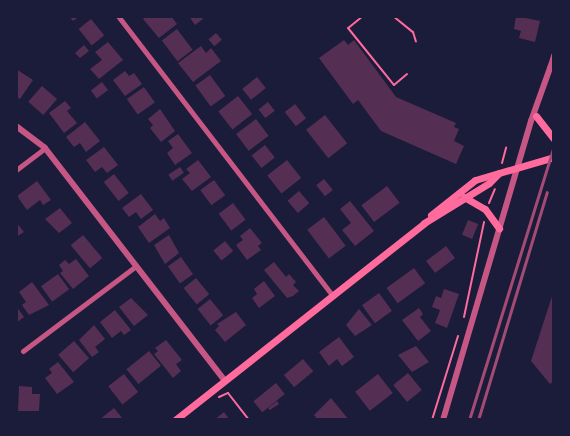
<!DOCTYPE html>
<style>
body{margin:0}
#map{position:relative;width:570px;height:436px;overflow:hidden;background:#1b1b3a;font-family:"Public Sans",sans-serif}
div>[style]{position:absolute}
.building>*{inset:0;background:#542f53;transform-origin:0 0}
.path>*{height:2px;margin:-1px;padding:0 1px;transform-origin:1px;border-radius:1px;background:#ff6b9d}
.minor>*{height:5px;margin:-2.5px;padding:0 2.5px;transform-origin:2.5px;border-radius:2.5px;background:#c65784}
.tertiary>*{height:6px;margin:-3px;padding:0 3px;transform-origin:3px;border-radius:3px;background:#c65784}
.secondary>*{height:7px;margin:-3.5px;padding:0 3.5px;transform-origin:3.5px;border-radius:3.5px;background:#ff6b9d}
.rail>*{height:3px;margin:-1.5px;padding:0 1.5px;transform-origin:1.5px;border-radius:1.5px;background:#a44b75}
span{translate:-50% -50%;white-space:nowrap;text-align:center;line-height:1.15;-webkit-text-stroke:4px #1b1b3a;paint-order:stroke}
.frame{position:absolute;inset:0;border:18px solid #1b1b3a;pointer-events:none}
</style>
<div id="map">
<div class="building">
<div style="clip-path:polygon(69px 16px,80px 16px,73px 21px)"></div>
<div style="clip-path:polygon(146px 16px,171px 16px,177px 24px,159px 38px,143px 19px)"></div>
<div style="clip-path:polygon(189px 16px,200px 16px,203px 19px,195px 25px)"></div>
<div style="clip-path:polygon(516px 16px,540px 21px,535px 42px,519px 38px,521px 31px,514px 29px)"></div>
<div style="left:91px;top:19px;width:21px;height:16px;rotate:51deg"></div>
<div style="left:177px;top:29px;width:26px;height:19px;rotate:53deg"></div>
<div style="left:216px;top:33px;width:9px;height:10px;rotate:49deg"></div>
<div style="clip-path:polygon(344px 40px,348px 45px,354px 40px,396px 97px,456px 123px,454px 127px,459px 129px,454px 141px,464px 146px,456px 164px,381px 131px,358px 100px,353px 104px,319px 58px)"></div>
<div style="clip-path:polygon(108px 42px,123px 60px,99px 79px,90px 69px,102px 60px,95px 52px)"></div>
<div style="clip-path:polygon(84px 45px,89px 51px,80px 58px,75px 53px)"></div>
<div style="clip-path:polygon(201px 46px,206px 53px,211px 48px,221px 61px,193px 82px,178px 63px)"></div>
<div style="clip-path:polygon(16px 69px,33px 80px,20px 99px,16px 97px)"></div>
<div style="clip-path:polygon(125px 71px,129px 76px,134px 73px,142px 84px,125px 96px,113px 80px)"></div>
<div style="left:210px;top:75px;width:26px;height:18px;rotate:54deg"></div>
<div style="left:257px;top:77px;width:14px;height:19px;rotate:51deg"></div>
<div style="left:102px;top:82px;width:10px;height:14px;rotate:53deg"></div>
<div style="left:42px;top:86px;width:20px;height:21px;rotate:41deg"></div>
<div style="left:144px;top:87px;width:19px;height:21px;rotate:55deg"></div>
<div style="left:238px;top:96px;width:23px;height:25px;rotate:52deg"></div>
<div style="clip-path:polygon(65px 101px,71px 108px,67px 111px,77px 123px,64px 133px,49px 113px)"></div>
<div style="left:268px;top:102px;width:11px;height:12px;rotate:52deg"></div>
<div style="left:295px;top:104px;width:18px;height:13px;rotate:52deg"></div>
<div style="clip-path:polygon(160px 109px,175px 131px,161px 142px,150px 128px,153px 125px,148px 119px)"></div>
<div style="left:325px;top:115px;width:36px;height:24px;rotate:52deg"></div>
<div style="left:256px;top:119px;width:21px;height:25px;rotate:53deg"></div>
<div style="clip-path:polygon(85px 122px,100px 141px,86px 152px,80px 143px,74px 147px,66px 137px)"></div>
<div style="clip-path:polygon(178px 134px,192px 153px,175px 165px,167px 153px,173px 148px,168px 141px)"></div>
<div style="left:265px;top:145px;width:16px;height:17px;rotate:52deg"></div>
<div style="clip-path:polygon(104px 147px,118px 165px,107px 173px,102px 167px,95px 172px,86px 160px)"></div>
<div style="clip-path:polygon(198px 160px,211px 177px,192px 191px,182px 179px,190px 173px,186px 169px)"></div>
<div style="left:287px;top:160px;width:23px;height:25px;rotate:52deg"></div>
<div style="left:180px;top:167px;width:7px;height:14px;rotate:56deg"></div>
<div style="left:114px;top:174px;width:24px;height:13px;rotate:52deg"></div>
<div style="left:324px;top:179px;width:14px;height:10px;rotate:51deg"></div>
<div style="left:214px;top:180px;width:19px;height:17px;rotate:54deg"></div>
<div style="clip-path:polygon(37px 181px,51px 200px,43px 205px,40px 200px,27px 210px,17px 196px)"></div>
<div style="left:387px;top:186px;width:21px;height:32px;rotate:53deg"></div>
<div style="left:299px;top:191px;width:16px;height:15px;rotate:50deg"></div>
<div style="clip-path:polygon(141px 194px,153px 210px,141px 219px,136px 212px,129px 217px,122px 208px)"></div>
<div style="clip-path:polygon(350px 201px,374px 231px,355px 246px,342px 230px,351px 223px,340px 209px)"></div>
<div style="left:233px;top:203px;width:21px;height:18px;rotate:53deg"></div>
<div style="clip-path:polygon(60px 208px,72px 223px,59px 233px,45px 219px)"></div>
<div style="clip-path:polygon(155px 214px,160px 221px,164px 218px,170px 228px,149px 243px,138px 227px)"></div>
<div style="left:324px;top:217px;width:36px;height:21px;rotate:53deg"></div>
<div style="left:468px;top:220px;width:11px;height:16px;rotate:22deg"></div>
<div style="clip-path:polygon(16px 222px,24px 232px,16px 237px)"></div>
<div style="clip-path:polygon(250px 228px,262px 243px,258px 246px,261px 250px,247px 260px,236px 245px,243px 240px,240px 236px)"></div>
<div style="left:83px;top:235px;width:30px;height:16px;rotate:50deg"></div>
<div style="clip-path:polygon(169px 235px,179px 253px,165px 264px,154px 245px)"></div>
<div style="left:225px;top:241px;width:13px;height:15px;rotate:51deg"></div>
<div style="left:446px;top:246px;width:15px;height:25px;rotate:53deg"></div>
<div style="left:181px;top:257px;width:21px;height:16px;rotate:55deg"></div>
<div style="clip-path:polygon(76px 259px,89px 276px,73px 289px,60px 273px,63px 271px,59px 265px,65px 260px,69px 264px)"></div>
<div style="clip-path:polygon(274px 262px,286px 277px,289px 274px,296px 282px,293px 285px,299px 291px,293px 296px,287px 298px,264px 270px)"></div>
<div style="left:414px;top:268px;width:19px;height:34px;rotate:54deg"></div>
<div style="left:58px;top:274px;width:19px;height:21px;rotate:54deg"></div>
<div style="left:196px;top:278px;width:21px;height:16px;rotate:51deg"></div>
<div style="clip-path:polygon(264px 281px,275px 296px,259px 308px,252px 298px,257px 294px,254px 289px)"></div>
<div style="clip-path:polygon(32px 282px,49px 305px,29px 315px,22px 305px,26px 302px,19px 292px)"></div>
<div style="clip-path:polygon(444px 289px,459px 294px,447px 328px,435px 323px,440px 310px,432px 307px,436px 296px,441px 298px)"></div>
<div style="clip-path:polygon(554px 290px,554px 381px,550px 384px,531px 361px)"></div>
<div style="left:379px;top:293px;width:22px;height:21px;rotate:54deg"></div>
<div style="clip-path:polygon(131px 298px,148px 315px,134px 326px,119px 307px)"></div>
<div style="left:210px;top:299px;width:21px;height:16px;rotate:51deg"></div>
<div style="clip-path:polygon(16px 306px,24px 317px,16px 323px)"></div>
<div style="clip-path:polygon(419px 308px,423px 314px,420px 317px,431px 331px,418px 341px,402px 320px)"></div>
<div style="clip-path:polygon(359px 309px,372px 325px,355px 336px,346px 325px)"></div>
<div style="clip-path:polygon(115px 310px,131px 330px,124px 335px,121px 331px,112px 338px,100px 322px)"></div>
<div style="clip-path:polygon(236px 312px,246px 325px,225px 342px,215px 330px,219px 326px,217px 324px)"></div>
<div style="clip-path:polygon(94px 325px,105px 339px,95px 347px,99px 352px,92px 357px,79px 340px)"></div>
<div style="clip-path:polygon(339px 337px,354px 357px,342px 366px,337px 359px,329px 366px,319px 352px)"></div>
<div style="clip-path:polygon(166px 340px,182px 360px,176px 364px,181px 371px,173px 378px,154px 354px,158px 351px,155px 348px)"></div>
<div style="left:74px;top:341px;width:23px;height:21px;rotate:49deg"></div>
<div style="clip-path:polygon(416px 346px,429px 362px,412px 372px,398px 355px)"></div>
<div style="left:149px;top:351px;width:19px;height:29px;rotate:51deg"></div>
<div style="left:303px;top:359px;width:16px;height:25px;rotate:50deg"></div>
<div style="clip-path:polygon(58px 362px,74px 382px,57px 394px,45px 378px,52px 373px,49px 369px)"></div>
<div style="left:408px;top:373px;width:22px;height:19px;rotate:51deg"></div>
<div style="left:124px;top:374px;width:23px;height:20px;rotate:52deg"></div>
<div style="left:378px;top:374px;width:24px;height:29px;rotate:52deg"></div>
<div style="left:276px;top:383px;width:14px;height:29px;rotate:51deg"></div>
<div style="clip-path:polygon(19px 386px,32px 387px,32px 394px,40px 394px,39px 411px,18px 411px)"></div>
<div style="clip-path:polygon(331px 398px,349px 420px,318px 420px,314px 415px)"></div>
<div style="clip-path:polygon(277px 401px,279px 404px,270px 410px,268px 408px)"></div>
<div style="clip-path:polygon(114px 408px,123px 419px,99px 420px)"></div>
<div style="clip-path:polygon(224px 412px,230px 420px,214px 420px)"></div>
</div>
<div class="path">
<div style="left:363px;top:16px;width:19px;rotate:141deg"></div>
<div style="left:348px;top:28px;width:73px;rotate:51.1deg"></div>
<div style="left:394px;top:85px;width:17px;rotate:-40deg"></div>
<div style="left:393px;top:16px;width:26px;rotate:39deg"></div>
<div style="left:413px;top:32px;width:10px;rotate:73deg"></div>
<div style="left:502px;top:163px;width:16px;rotate:-75deg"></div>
<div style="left:489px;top:203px;width:15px;rotate:-67deg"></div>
<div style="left:464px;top:317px;width:97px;rotate:-78.1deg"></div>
<div style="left:219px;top:397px;width:10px;rotate:-24deg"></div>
<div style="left:228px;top:393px;width:34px;rotate:52deg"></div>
<div style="left:432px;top:420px;width:88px;rotate:-72.8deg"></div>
</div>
<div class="minor">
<div style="left:118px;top:16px;width:353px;rotate:52.5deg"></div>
<div style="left:16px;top:170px;width:36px;rotate:-37deg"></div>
<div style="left:23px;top:351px;width:141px;rotate:-37deg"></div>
</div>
<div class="tertiary">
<div style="left:550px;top:69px;width:14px;rotate:-73deg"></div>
<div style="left:16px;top:126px;width:36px;rotate:37deg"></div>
<div style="left:45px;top:148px;width:294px;rotate:52.3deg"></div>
<div style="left:443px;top:420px;width:312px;rotate:-73.6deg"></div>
<div style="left:531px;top:121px;width:59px;rotate:-70.3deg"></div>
</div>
<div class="secondary">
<div style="left:536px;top:116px;width:29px;rotate:52deg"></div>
<div style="left:464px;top:197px;width:24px;rotate:30deg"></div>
<div style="left:485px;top:209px;width:24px;rotate:54deg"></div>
<div style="left:431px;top:215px;width:56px;rotate:-38.5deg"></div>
<div style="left:475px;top:180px;width:82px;rotate:-16.2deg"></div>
<div style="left:175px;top:420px;width:318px;rotate:-38.3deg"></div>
<div style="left:424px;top:223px;width:76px;rotate:-31.6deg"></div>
<div style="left:489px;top:183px;width:14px;rotate:-45deg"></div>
</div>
<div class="rail">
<div style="left:469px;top:420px;width:288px;rotate:-72.8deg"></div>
<div style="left:478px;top:420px;width:238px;rotate:-73.2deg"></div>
</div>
<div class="frame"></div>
</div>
